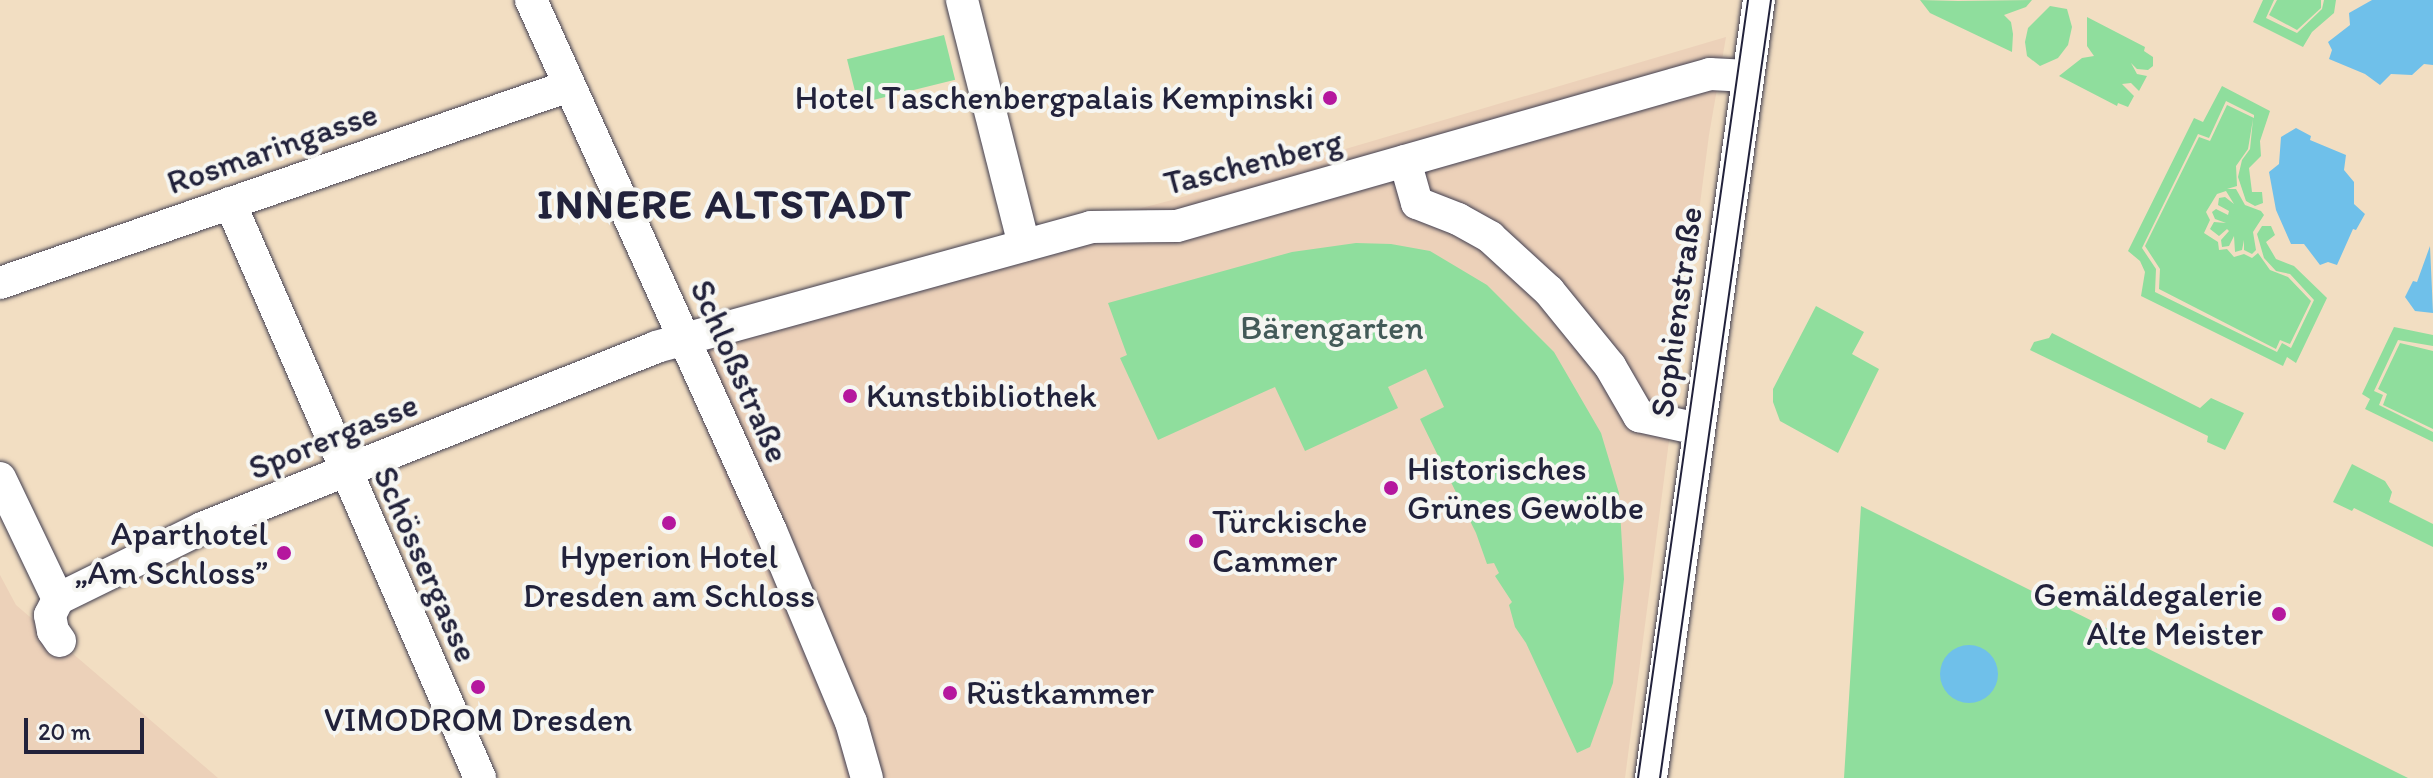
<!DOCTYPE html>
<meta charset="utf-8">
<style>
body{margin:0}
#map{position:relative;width:2433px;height:778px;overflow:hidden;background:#f2dec2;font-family:Itim,sans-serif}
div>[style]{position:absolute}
.built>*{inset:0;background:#ecd1b9}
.green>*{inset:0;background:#8fde9d;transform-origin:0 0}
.water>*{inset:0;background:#6fc0ea}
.round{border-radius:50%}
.roads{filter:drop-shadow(0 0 2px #413e4f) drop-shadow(0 0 2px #413e4f)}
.street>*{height:32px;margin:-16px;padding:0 16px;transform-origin:16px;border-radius:16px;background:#fff}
.tram>*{height:2px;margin:-1px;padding:0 1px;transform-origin:1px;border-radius:1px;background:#22223b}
.dots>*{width:22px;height:22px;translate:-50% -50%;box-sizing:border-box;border:4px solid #f6f6f2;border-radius:50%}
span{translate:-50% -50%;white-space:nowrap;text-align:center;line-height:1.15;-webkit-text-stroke:8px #f6f6f2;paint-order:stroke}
.poi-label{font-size:34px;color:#22223b}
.right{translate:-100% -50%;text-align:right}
.left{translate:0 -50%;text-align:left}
.street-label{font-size:34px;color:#22223b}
.park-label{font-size:34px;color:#435a58}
.district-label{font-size:42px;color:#22223b;font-weight:700;letter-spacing:2px}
.scale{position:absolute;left:24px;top:718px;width:120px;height:36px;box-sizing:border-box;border:4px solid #22223b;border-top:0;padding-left:10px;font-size:24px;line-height:28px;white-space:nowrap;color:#22223b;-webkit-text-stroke:6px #f6f6f2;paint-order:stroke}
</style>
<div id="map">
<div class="built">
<div style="clip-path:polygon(1726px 37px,1709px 135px,1625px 778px,845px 778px,840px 748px,729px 489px,669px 333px,1172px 200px)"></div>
<div style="clip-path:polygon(0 575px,16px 605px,218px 778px,0 778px)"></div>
</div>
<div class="green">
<div style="clip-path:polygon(1920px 0,1958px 1px,2032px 0,2026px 7px,2004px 15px,2011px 22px,2013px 34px,2012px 52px,1930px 13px)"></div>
<div style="clip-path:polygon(2263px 0,2274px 0,2266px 18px,2297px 33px,2322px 9px,2324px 0,2336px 0,2334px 13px,2312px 32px,2303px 47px,2253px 22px)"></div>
<div style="clip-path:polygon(2277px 0,2321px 0,2321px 8px,2297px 30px,2269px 15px)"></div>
<div style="clip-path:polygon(2050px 6px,2067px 9px,2072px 27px,2068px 45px,2058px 58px,2040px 66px,2027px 56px,2025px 42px,2028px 28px)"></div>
<div style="clip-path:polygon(2087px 17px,2145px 47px,2144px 51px,2153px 57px,2153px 66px,2148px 70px,2137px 69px,2131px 63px,2137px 74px,2147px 76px,2139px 91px,2131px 83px,2122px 84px,2134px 96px,2128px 107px,2118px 103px,2117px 106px,2059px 76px,2082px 58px,2094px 56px,2087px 46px)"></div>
<div style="left:944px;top:35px;width:46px;height:100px;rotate:76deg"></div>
<div style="clip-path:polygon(2222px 86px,2270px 111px,2260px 141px,2261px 156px,2249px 168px,2252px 192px,2262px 192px,2263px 203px,2255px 206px,2246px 201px,2238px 177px,2242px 160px,2250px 149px,2253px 119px,2248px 149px,2236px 166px,2237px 186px,2227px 189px,2236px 189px,2245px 205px,2261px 211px,2264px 215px,2253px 232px,2256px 250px,2252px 254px,2244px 250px,2244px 240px,2242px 250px,2235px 252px,2234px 236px,2229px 246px,2222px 247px,2221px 240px,2229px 231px,2227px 229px,2219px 236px,2210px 229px,2214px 222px,2226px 223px,2215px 219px,2212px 212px,2216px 209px,2228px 215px,2229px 211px,2218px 205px,2219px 198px,2225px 197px,2234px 204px,2226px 191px,2217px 194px,2206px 212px,2210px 220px,2204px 233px,2218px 242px,2219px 250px,2227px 249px,2234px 257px,2244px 254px,2252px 258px,2258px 253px,2270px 270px,2288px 277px,2311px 301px,2290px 344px,2280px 340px,2276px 349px,2159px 289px,2160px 269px,2145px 246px,2199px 137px,2210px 141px,2227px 105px,2254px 118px,2254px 115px,2226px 101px,2209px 138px,2198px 134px,2142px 248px,2156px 269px,2155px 292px,2277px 352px,2282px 343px,2291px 348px,2314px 300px,2290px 274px,2276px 271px,2264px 258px,2257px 234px,2262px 226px,2271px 226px,2275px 235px,2266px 242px,2276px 259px,2294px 266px,2327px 298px,2296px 363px,2287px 357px,2283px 366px,2141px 296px,2145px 272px,2140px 261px,2128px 251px,2194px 118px,2203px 122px)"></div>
<div style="clip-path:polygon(1356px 243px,1391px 244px,1430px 251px,1487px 285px,1554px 352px,1601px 433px,1619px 493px,1624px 579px,1613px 683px,1590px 747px,1577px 753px,1526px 643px,1515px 627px,1509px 605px,1512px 602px,1495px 576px,1499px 573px,1494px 563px,1487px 564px,1476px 533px,1420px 419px,1444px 407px,1426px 369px,1388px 387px,1398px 408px,1305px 451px,1275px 387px,1158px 440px,1120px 358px,1127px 355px,1108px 303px,1292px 252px)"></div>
<div style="clip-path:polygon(1816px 306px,1864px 332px,1852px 354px,1879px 369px,1838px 453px,1780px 421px,1773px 402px,1773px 389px)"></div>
<div style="clip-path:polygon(2394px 327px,2433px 335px,2433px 346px,2398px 340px,2374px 391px,2383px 395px,2379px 405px,2433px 432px,2433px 442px,2365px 409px,2370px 399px,2362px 394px)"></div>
<div style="clip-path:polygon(2052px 333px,2200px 408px,2211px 398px,2244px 413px,2225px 450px,2207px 442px,2208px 436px,2030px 350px,2034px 342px,2049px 338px)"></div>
<div style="clip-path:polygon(2400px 343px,2433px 351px,2433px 429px,2383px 405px,2387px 394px,2378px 389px)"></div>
<div style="clip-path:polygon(2352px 464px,2385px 481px,2392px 492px,2389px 502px,2433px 524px,2433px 547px,2354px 508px,2352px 511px,2333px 502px)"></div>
<div style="clip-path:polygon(1861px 506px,2408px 778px,1844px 778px)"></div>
</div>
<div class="water">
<div style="clip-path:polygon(2372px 0,2433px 0,2433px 65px,2424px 64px,2412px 75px,2391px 74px,2380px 85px,2365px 74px,2329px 59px,2332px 50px,2328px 42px,2350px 25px,2349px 13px)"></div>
<div style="clip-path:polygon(2296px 128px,2311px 136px,2310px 140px,2346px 155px,2344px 170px,2354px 182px,2354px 204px,2365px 214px,2356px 230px,2353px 229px,2337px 265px,2328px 262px,2320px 265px,2304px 244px,2291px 244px,2276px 210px,2269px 172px,2279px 164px,2281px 137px)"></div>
<div style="clip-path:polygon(2430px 246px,2433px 313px,2415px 311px,2405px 297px,2413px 281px,2417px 282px)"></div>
<div class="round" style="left:1940px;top:645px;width:58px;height:58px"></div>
</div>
<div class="roads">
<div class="street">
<div style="left:531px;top:0;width:583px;rotate:65.68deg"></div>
<div style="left:771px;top:531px;width:207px;rotate:67.3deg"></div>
<div style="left:851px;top:722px;width:58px;rotate:74.1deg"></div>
<div style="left:962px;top:0;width:253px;rotate:75.8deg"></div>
<div style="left:1405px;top:161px;width:44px;rotate:74.1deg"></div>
<div style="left:1417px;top:203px;width:44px;rotate:21.3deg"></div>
<div style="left:1458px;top:219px;width:37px;rotate:29deg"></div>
<div style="left:1490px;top:237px;width:80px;rotate:42.5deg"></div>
<div style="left:1549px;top:291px;width:97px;rotate:50.9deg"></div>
<div style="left:1610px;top:366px;width:58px;rotate:59.9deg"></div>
<div style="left:1639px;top:416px;width:60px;rotate:12.4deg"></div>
<div style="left:230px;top:203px;width:627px;rotate:66.5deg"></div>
<div style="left:0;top:283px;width:602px;rotate:-19.1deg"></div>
<div style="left:0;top:478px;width:134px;rotate:64.4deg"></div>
<div style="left:60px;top:641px;width:12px;rotate:-125deg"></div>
<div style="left:53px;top:631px;width:16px;rotate:-101deg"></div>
<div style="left:50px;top:615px;width:18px;rotate:-63deg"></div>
<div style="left:58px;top:599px;width:161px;rotate:-26.2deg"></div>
<div style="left:202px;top:528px;width:489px;rotate:-21.7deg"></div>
<div style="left:656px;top:347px;width:451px;rotate:-15.4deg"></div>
<div style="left:1091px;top:227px;width:86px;rotate:-0.7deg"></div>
<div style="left:1177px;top:226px;width:554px;rotate:-15.92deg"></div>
<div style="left:1710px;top:74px;width:38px;rotate:3deg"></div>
<div style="left:1651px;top:778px;width:785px;rotate:-82.1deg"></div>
</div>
</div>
<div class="tram">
<div style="left:1638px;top:778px;width:786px;rotate:-81.95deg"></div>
<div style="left:1660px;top:778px;width:786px;rotate:-81.88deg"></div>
</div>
<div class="dots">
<div style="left:1330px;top:98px;background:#b5179e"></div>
<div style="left:850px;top:396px;background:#b5179e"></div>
<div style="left:1391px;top:488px;background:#b5179e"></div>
<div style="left:669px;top:523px;background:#b5179e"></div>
<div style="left:1196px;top:541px;background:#b5179e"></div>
<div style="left:284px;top:553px;background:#b5179e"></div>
<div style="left:2279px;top:614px;background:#b5179e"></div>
<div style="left:478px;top:687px;background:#b5179e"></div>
<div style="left:950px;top:693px;background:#b5179e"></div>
</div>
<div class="poi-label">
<span class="right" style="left:1314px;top:98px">Hotel Taschenbergpalais Kempinski</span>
<span class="left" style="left:866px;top:396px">Kunstbibliothek</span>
<span class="left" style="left:1407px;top:488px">Historisches<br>Grünes Gewölbe</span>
<span class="left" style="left:1212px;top:541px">Türckische<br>Cammer</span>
<span class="right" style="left:268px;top:553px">Aparthotel<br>„Am Schloss”</span>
<span style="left:669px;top:576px">Hyperion Hotel<br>Dresden am Schloss</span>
<span class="right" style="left:2263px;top:614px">Gemäldegalerie<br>Alte Meister</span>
<span class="left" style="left:966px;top:693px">Rüstkammer</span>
<span style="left:478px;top:720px">VIMODROM Dresden</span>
</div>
<div class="street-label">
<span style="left:272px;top:148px;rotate:-19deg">Rosmaringasse</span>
<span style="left:1253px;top:162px;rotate:-14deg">Taschenberg</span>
<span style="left:1676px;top:312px;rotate:-82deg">Sophienstraße</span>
<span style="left:740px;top:371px;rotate:66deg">Schloßstraße</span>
<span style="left:333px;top:436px;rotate:-22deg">Sporergasse</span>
<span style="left:426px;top:564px;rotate:66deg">Schössergasse</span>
</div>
<div class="park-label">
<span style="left:1332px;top:328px">Bärengarten</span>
</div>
<div class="district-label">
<span style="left:725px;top:204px">INNERE ALTSTADT</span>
</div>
<div class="scale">20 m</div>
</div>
